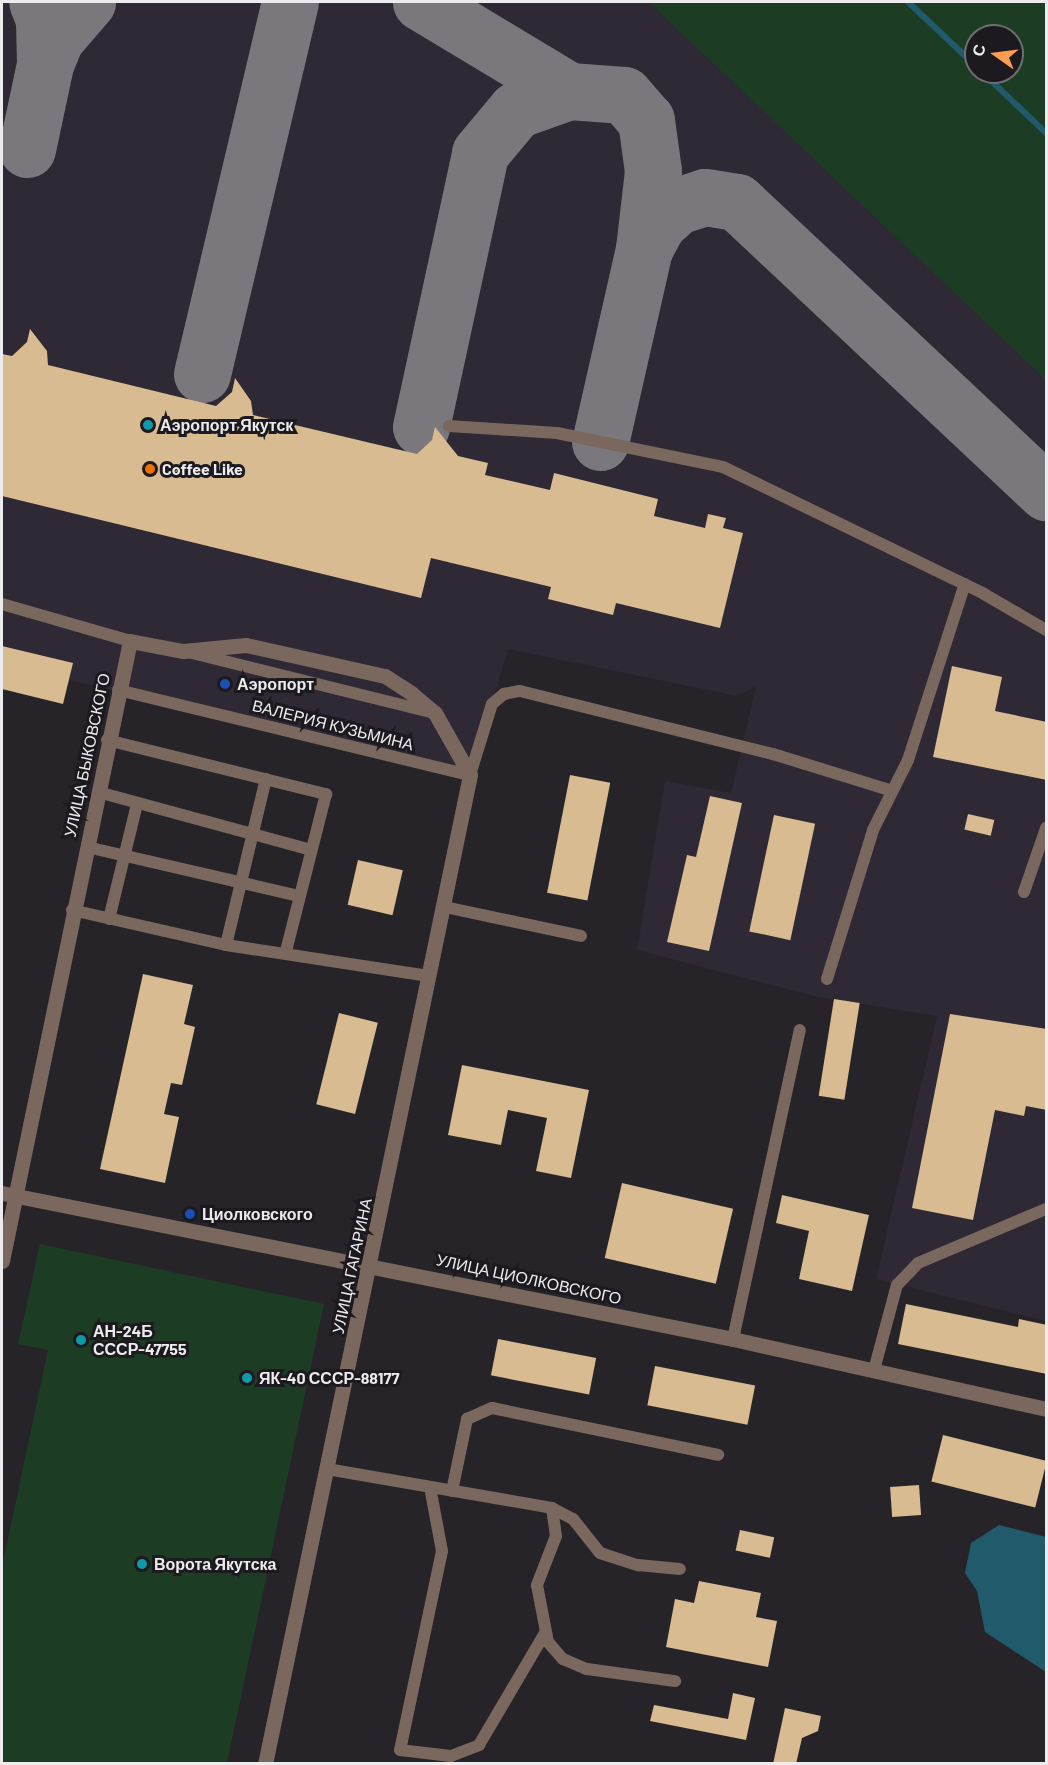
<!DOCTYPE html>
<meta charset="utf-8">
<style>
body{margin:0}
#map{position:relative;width:1048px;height:1765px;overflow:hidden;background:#262428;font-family:Barlow,sans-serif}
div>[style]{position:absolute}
.built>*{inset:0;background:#2e2934}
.green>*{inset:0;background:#1c3d24}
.water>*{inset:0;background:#215b6b}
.stream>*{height:6px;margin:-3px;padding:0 3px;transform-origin:3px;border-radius:3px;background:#215b6b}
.taxiway>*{height:57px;margin:-28.5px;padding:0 28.5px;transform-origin:28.5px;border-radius:28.5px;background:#7a787c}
.building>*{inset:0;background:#d8bb91;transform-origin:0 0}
.lane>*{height:12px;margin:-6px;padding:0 6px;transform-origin:6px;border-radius:6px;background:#7a675e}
.street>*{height:15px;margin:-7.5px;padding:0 7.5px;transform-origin:7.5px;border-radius:7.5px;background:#7a675e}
.dots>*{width:16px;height:16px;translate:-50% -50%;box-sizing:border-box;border:3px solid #1c1a1f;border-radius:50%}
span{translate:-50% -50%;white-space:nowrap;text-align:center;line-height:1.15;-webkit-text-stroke:6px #1c1a1f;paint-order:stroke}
.poi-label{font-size:16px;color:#ecebee;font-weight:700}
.left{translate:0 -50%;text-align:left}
.street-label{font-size:16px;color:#ecebee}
.frame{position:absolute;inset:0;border:3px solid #ecebee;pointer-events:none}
.north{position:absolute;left:964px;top:24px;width:60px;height:60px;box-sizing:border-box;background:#1c1a1f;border:2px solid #6f6e72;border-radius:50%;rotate:284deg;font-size:16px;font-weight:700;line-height:24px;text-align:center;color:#ecebee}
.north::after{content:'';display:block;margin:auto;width:21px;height:27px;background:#fb9e51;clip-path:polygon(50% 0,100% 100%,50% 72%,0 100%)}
</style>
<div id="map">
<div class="built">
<div style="clip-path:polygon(evenodd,2px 2px,1046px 2px,1046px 1321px,876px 1279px,937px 1016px,818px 997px,637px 950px,665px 781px,731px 793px,756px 686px,737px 696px,508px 649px,470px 775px,2px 664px,2px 2px,976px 36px,1012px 36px,1012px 72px,976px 72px,976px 36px)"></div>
</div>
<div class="green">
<div style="clip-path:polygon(evenodd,649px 2px,1046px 2px,1046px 380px,677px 29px,649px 2px,976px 36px,1012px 36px,1012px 72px,976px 72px,976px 36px)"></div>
<div style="clip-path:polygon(40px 1244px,324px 1304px,227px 1763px,2px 1763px,2px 1567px,48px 1350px,18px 1344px)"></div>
</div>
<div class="water">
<div style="clip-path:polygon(999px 1525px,1046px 1537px,1046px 1672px,985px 1632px,977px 1591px,965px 1573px,971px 1543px)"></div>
</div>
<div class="stream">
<div style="left:908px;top:2px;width:93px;rotate:43.3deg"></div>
<div style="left:982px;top:72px;width:88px;rotate:43.6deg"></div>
</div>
<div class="taxiway">
<div style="left:421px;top:2px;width:173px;rotate:31deg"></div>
<div style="left:569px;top:91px;width:55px;rotate:4.2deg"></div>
<div style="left:624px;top:95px;width:33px;rotate:49deg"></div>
<div style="left:646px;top:120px;width:51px;rotate:82.2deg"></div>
<div style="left:653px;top:171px;width:79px;rotate:96.6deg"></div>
<div style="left:644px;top:249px;width:198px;rotate:102.8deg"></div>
<div style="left:45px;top:64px;width:27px;rotate:-68deg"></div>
<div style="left:55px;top:39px;width:49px;rotate:-49.1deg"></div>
<div style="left:27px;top:149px;width:87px;rotate:-78deg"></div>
<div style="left:45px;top:64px;width:45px;rotate:-91.3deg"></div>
<div style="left:44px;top:19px;width:18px;rotate:-112deg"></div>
<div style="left:644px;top:249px;width:30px;rotate:-62deg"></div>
<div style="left:658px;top:223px;width:25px;rotate:-42deg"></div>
<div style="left:677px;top:206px;width:29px;rotate:-18deg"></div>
<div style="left:705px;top:197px;width:32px;rotate:9deg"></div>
<div style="left:737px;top:202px;width:424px;rotate:43.2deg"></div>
<div style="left:202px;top:374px;width:382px;rotate:-76.7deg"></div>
<div style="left:421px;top:427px;width:280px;rotate:-77.8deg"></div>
<div style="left:480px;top:153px;width:56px;rotate:-50.1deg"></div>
<div style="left:516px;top:110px;width:56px;rotate:-19.7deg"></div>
</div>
<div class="building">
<div style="clip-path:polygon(30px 329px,47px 351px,48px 365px,216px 406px,232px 392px,235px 378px,251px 401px,253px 415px,417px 454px,432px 440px,435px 427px,458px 456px,488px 463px,485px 475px,550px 490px,554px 473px,658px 499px,654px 516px,705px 528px,708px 514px,726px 518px,723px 528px,743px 533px,720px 628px,616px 603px,613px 615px,548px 599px,551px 587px,431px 558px,421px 598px,2px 496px,2px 354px,12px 356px,27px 342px)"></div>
<div style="clip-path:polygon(2px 646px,73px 663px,63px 704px,2px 689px)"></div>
<div style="clip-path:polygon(952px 666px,1002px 677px,995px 711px,1047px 722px,1047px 780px,933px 757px)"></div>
<div style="left:570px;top:775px;width:41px;height:120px;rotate:11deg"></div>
<div style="clip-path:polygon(710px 796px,742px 803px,709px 951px,667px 942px,687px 855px,696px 857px)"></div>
<div style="left:968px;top:814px;width:27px;height:16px;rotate:13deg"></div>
<div style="left:774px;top:815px;width:42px;height:119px;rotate:12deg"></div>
<div style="left:358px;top:860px;width:46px;height:46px;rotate:13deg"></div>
<div style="clip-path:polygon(143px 974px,193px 985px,184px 1024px,195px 1027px,182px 1085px,171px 1083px,164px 1114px,179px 1117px,165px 1183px,100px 1169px)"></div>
<div style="left:834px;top:999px;width:26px;height:98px;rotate:9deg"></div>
<div style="left:339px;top:1013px;width:40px;height:94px;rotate:14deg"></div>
<div style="clip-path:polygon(950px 1014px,1047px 1029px,1047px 1110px,1026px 1106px,1024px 1116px,995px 1110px,973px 1220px,912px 1208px)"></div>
<div style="clip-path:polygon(462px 1065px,589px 1090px,571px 1178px,536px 1171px,547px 1118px,508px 1110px,501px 1145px,448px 1135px)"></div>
<div style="left:622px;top:1183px;width:114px;height:77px;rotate:13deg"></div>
<div style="clip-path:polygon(782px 1195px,869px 1215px,852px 1291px,799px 1279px,809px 1231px,776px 1223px)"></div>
<div style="clip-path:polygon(906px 1304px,1018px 1327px,1019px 1319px,1047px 1325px,1047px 1374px,898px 1344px)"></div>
<div style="left:498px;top:1339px;width:100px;height:37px;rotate:11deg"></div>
<div style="left:655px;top:1366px;width:102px;height:40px;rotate:11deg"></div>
<div style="left:943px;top:1435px;width:107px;height:48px;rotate:14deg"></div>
<div style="left:919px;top:1485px;width:30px;height:29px;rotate:86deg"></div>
<div style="left:740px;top:1530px;width:35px;height:21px;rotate:12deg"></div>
<div style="clip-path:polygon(699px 1581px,761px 1593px,756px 1617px,777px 1621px,768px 1667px,666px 1647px,675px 1599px,694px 1603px)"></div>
<div style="clip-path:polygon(733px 1693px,755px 1698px,746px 1740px,650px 1721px,654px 1705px,728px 1719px)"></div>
<div style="clip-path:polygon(785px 1708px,821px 1716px,818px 1731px,802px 1738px,796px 1764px,773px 1764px)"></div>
</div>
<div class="lane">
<div style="left:449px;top:426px;width:108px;rotate:3.7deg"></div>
<div style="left:557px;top:433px;width:169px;rotate:11.6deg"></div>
<div style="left:723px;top:467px;width:290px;rotate:25.9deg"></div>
<div style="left:984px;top:594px;width:72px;rotate:30.1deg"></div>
<div style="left:2px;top:604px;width:133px;rotate:16.1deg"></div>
<div style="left:184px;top:651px;width:259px;rotate:13.9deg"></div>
<div style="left:118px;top:690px;width:362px;rotate:13.6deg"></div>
<div style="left:470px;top:775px;width:74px;rotate:-72.8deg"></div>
<div style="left:492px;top:704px;width:16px;rotate:-40deg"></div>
<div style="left:504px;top:694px;width:16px;rotate:-11deg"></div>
<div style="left:520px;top:691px;width:261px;rotate:14deg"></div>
<div style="left:773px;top:754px;width:121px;rotate:17.2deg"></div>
<div style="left:107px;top:740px;width:226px;rotate:13.9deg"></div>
<div style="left:326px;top:794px;width:162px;rotate:104.3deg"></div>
<div style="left:98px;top:792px;width:221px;rotate:15.2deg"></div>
<div style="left:87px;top:847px;width:218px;rotate:13deg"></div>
<div style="left:1024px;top:892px;width:68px;rotate:-71deg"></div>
<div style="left:445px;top:907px;width:139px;rotate:12deg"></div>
<div style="left:72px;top:910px;width:158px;rotate:12.8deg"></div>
<div style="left:226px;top:945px;width:205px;rotate:8.7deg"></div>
<div style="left:109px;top:919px;width:118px;rotate:-76.3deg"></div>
<div style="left:226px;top:945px;width:171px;rotate:-76.5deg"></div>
<div style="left:827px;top:979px;width:156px;rotate:-72.8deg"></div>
<div style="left:873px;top:830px;width:78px;rotate:-63.4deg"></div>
<div style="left:908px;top:760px;width:185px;rotate:-72.1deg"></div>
<div style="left:733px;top:1339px;width:316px;rotate:-77.8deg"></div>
<div style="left:874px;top:1370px;width:88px;rotate:-74.9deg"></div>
<div style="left:897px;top:1285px;width:30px;rotate:-46deg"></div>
<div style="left:918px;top:1263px;width:139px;rotate:-22.9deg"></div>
<div style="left:327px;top:1469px;width:228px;rotate:9.8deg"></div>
<div style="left:552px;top:1508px;width:24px;rotate:28deg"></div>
<div style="left:573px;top:1519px;width:43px;rotate:51.5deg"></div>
<div style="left:600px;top:1553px;width:40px;rotate:18deg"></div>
<div style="left:638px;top:1565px;width:42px;rotate:5.4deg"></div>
<div style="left:430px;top:1487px;width:65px;rotate:79.4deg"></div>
<div style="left:442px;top:1551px;width:203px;rotate:101.9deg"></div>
<div style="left:400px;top:1750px;width:51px;rotate:6.7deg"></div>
<div style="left:451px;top:1756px;width:30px;rotate:-21deg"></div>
<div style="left:479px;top:1745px;width:130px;rotate:-59.5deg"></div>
<div style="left:452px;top:1491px;width:74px;rotate:-78.2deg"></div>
<div style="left:467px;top:1419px;width:27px;rotate:-24deg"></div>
<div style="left:492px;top:1408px;width:231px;rotate:11.7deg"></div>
<div style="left:552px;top:1508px;width:28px;rotate:82deg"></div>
<div style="left:556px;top:1536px;width:53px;rotate:111.2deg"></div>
<div style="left:537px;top:1585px;width:58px;rotate:79.1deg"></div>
<div style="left:548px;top:1642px;width:23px;rotate:49deg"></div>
<div style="left:563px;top:1659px;width:26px;rotate:23deg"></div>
<div style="left:587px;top:1669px;width:89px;rotate:7.8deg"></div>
</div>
<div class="street">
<div style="left:2px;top:1193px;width:745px;rotate:11.29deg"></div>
<div style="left:733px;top:1339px;width:321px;rotate:12.6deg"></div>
<div style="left:2px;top:1261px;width:633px;rotate:-78.34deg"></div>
<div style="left:130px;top:641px;width:54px;rotate:10.7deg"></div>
<div style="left:183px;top:651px;width:63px;rotate:-5.4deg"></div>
<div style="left:246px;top:645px;width:142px;rotate:12.6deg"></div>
<div style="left:385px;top:676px;width:31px;rotate:33deg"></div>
<div style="left:411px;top:693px;width:31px;rotate:40deg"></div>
<div style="left:435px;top:713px;width:71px;rotate:60.6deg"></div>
<div style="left:470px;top:775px;width:1010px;rotate:101.71deg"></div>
</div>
<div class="dots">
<div style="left:148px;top:425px;background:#0f9aa8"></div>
<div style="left:150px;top:469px;background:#e8710a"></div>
<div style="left:225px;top:684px;background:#1a4fb4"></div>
<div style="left:190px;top:1214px;background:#1a4fb4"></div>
<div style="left:81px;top:1340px;background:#0f9aa8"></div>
<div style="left:247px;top:1378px;background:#0f9aa8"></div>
<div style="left:142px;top:1564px;background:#0f9aa8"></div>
</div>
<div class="poi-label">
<span class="left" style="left:160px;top:425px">Аэропорт Якутск</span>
<span class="left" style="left:162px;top:469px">Coffee Like</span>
<span class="left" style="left:237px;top:684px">Аэропорт</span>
<span class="left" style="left:202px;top:1214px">Циолковского</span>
<span class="left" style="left:93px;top:1340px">АН-24Б<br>СССР-47755</span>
<span class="left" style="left:259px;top:1378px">ЯК-40 СССР-88177</span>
<span class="left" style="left:154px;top:1564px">Ворота Якутска</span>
</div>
<div class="street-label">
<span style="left:333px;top:725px;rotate:14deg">ВАЛЕРИЯ КУЗЬМИНА</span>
<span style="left:87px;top:755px;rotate:-78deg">УЛИЦА БЫКОВСКОГО</span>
<span style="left:352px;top:1266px;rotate:-78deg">УЛИЦА ГАГАРИНА</span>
<span style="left:529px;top:1279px;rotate:12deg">УЛИЦА ЦИОЛКОВСКОГО</span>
</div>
<div class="frame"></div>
<div class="north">С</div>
</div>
